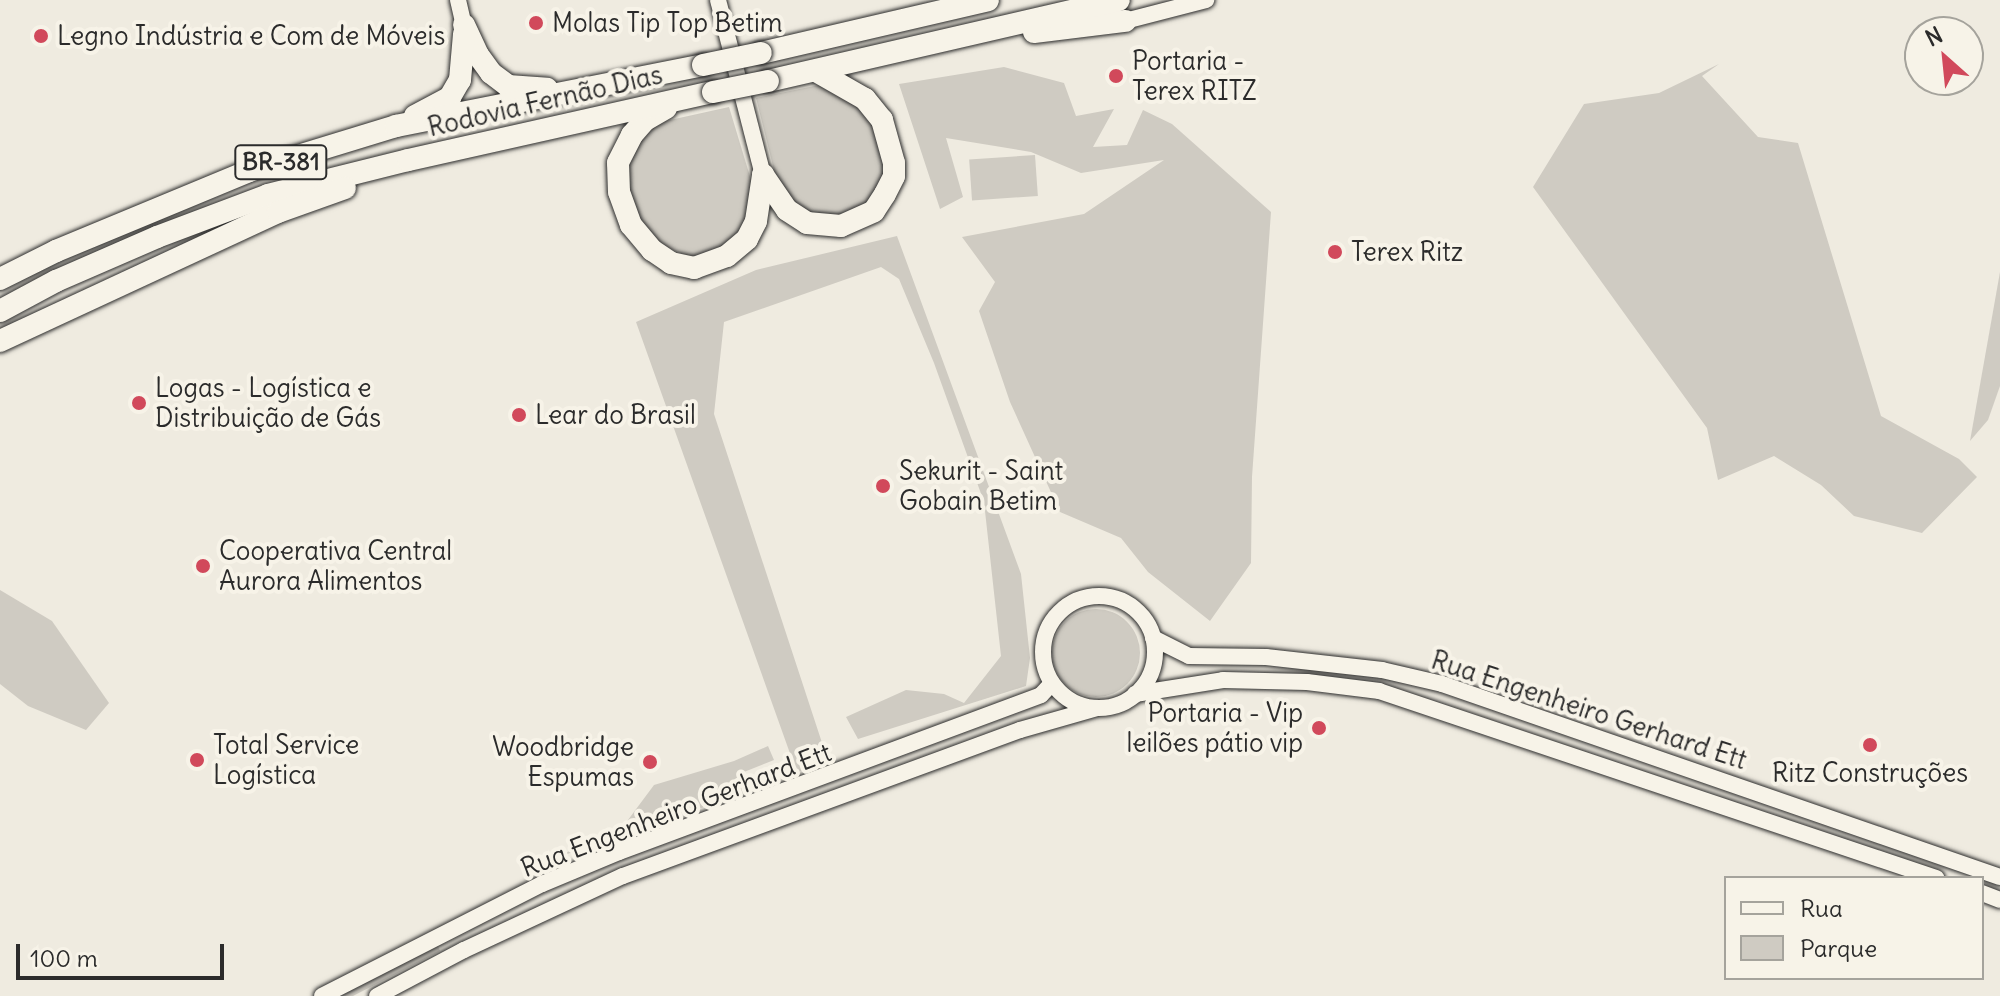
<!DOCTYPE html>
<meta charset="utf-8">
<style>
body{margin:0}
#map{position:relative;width:2000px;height:996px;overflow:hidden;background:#efebe0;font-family:Delius,sans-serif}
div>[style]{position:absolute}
.green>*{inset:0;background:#cfcbc2;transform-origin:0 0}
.round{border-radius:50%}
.roads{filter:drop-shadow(0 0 2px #2b2b2b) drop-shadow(0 0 2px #2b2b2b)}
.secondary>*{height:16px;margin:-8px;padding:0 8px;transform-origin:8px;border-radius:8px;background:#f7f3e8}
.secondary>.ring{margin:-8px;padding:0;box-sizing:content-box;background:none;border:16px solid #f7f3e8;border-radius:50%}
.motorway>*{height:22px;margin:-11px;padding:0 11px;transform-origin:11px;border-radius:11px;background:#f7f3e8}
.bridges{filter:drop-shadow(0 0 2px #2b2b2b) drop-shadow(0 0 2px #2b2b2b)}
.motorway-bridge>*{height:22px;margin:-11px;padding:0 11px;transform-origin:11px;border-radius:11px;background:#f7f3e8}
.dots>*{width:22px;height:22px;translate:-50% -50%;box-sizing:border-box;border:4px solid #f7f3e8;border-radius:50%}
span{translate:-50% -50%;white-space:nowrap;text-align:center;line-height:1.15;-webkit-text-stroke:8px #f7f3e8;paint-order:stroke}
.shield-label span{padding:2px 6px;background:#f7f3e8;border:2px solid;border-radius:6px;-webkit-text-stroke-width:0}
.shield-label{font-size:24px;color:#2b2b2b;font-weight:700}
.poi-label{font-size:26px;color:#2b2b2b}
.left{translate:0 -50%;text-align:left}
.right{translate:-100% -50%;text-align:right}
.street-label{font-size:26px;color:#2b2b2b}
.legend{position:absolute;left:1724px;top:876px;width:260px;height:104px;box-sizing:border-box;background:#f7f3e8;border:2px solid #a5a39c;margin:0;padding:10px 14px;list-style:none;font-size:24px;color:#2b2b2b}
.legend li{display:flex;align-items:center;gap:16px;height:40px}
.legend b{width:40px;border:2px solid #a5a39c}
.north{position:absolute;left:1904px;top:16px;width:80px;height:80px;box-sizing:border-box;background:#f7f3e8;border:2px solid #a5a39c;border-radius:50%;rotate:333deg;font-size:22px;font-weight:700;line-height:32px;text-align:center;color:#2b2b2b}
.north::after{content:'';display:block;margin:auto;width:28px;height:36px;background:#d1495b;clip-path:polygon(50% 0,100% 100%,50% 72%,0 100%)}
.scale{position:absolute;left:16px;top:944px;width:208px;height:36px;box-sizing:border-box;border:4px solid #2b2b2b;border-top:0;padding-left:10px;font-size:24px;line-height:28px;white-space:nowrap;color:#2b2b2b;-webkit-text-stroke:6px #f7f3e8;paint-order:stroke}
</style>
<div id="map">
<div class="green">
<div style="clip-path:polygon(1719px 64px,1702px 76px,1758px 137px,1798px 143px,1881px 416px,1959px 459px,1977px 477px,1922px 533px,1854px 516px,1821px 485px,1774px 456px,1718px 480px,1707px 428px,1533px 187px,1584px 104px,1659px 93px)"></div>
<div style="clip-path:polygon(1004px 67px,1064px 83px,1076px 116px,1114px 109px,1093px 147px,1127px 145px,1143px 110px,1172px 124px,1271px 212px,1252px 477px,1251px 563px,1210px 621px,1148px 572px,1121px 538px,1060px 512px,1010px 402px,979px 311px,995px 282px,962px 237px,1084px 214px,1164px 160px,1081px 173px,1031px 152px,946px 138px,963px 197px,940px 209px,899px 84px)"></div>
<div style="clip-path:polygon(824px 84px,854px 98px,878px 131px,888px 165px,875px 196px,845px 217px,814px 216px,787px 198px,774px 170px,756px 98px)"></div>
<div style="clip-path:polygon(729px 107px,752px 183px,752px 212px,728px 249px,690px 257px,664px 246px,644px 230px,626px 191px,626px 162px,652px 124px)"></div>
<div style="left:1035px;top:155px;width:41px;height:66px;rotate:86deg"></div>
<div style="clip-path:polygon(897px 236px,1021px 574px,1030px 658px,1026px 686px,858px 739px,846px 717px,906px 690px,944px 694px,964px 703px,1001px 656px,984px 502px,934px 363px,899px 279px,881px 267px,724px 322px,714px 414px,827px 758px,797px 773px,636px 322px,756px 270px)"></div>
<div style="clip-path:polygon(2000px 272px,2000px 386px,1988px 420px,1970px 441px)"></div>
<div style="clip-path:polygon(0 590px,52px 621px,109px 703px,86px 730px,28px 706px,0 684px)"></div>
<div class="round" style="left:1052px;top:609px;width:88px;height:88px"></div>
<div style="clip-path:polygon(768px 746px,774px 760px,744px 772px,753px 790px,547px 861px,622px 828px,654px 785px,734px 761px)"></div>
<div style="clip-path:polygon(437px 943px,440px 951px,353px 996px,334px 996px)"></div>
</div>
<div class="roads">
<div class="secondary">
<div style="left:458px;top:0;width:26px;rotate:77deg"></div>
<div style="left:718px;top:0;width:181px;rotate:75.6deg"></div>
<div style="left:1125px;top:21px;width:84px;rotate:-14.5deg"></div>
<div class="ring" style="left:1043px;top:596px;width:96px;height:96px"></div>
<div style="left:1153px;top:638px;width:40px;rotate:26.6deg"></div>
<div style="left:1189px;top:656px;width:77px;rotate:0.7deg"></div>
<div style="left:1266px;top:657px;width:117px;rotate:6.4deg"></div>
<div style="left:1382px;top:670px;width:62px;rotate:13.1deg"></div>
<div style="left:1442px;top:684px;width:590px;rotate:19.08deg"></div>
<div style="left:1135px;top:694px;width:89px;rotate:-9deg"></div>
<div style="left:1223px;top:680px;width:84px;rotate:1.4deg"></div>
<div style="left:1307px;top:682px;width:73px;rotate:7.1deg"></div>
<div style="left:1379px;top:691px;width:588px;rotate:18.56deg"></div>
<div style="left:1982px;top:893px;width:19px;rotate:21deg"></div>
<div style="left:322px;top:996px;width:247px;rotate:-27deg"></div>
<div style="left:542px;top:884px;width:83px;rotate:-22.6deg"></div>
<div style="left:619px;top:852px;width:450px;rotate:-20.4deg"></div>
<div style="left:1041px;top:695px;width:16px;rotate:-47deg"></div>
<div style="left:377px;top:996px;width:98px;rotate:-27.9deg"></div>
<div style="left:464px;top:950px;width:175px;rotate:-25deg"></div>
<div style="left:623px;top:876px;width:423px;rotate:-20.2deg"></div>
<div style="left:1020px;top:730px;width:80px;rotate:-15.9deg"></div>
</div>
<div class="motorway">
<div style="left:464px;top:25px;width:33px;rotate:65deg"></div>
<div style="left:478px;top:55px;width:22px;rotate:54deg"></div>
<div style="left:491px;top:73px;width:21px;rotate:37deg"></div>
<div style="left:508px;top:86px;width:39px;rotate:4deg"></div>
<div style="left:1034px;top:32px;width:92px;rotate:-6.9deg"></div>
<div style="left:761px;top:53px;width:233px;rotate:-13.1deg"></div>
<div style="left:768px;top:81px;width:360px;rotate:-13deg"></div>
<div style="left:666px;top:108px;width:24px;rotate:150deg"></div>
<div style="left:645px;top:120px;width:20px;rotate:131deg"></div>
<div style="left:632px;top:135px;width:31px;rotate:117deg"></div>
<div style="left:618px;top:163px;width:29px;rotate:88deg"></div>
<div style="left:619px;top:192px;width:35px;rotate:70deg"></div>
<div style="left:631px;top:225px;width:33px;rotate:50deg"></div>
<div style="left:652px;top:250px;width:23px;rotate:34deg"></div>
<div style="left:671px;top:263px;width:24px;rotate:12deg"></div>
<div style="left:694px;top:268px;width:35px;rotate:-20deg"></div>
<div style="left:727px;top:256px;width:26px;rotate:-40deg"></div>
<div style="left:747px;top:239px;width:20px;rotate:-63deg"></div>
<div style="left:756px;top:221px;width:47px;rotate:-81.3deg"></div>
<div style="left:415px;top:116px;width:40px;rotate:-28deg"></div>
<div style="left:450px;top:97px;width:20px;rotate:-60deg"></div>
<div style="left:460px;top:80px;width:46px;rotate:-85deg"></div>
<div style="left:763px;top:175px;width:42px;rotate:55.6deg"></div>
<div style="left:787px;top:210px;width:24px;rotate:33deg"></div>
<div style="left:807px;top:223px;width:34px;rotate:5deg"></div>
<div style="left:841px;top:226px;width:36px;rotate:-24deg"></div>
<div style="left:874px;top:211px;width:20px;rotate:-57deg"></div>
<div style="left:885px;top:194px;width:20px;rotate:-63deg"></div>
<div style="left:894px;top:176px;width:13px;rotate:-90deg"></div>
<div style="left:894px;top:163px;width:45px;rotate:-105.6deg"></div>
<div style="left:882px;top:120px;width:27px;rotate:-129deg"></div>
<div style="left:865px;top:99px;width:56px;rotate:-150.3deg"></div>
<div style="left:0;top:279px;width:63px;rotate:-26.6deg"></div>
<div style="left:56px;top:251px;width:209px;rotate:-22.5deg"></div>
<div style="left:249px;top:171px;width:154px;rotate:-17deg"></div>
<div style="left:396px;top:126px;width:313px;rotate:-11.2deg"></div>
<div style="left:0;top:311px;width:64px;rotate:-28.2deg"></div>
<div style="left:56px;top:281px;width:110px;rotate:-23.5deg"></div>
<div style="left:157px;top:237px;width:119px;rotate:-20.7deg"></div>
<div style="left:268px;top:195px;width:144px;rotate:-14deg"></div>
<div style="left:408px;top:160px;width:312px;rotate:-12.6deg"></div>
<div style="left:0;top:341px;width:306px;rotate:-24.9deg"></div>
<div style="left:278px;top:212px;width:71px;rotate:-19.7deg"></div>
</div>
</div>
<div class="bridges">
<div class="motorway-bridge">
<div style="left:703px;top:65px;width:59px;rotate:-11.7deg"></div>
<div style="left:713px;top:92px;width:56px;rotate:-11.3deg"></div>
</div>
</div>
<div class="dots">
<div style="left:536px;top:23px;background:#d1495b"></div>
<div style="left:41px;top:36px;background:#d1495b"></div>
<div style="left:1116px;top:76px;background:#d1495b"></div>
<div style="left:1335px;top:252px;background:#d1495b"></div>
<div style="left:139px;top:403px;background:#d1495b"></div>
<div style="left:519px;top:415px;background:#d1495b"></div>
<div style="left:883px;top:486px;background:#d1495b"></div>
<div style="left:203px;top:566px;background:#d1495b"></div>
<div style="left:1319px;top:728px;background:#d1495b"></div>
<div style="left:1870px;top:745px;background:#d1495b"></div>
<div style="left:197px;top:760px;background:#d1495b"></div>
<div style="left:650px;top:762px;background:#d1495b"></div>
</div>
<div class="shield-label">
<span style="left:281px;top:162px">BR-381</span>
</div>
<div class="poi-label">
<span class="left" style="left:552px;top:23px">Molas Tip Top Betim</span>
<span class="left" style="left:57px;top:36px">Legno Indústria e Com de Móveis</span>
<span class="left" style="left:1132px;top:76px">Portaria -<br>Terex RITZ</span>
<span class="left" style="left:1351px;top:252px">Terex Ritz</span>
<span class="left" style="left:155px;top:403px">Logas - Logística e<br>Distribuição de Gás</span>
<span class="left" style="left:535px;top:415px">Lear do Brasil</span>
<span class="left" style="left:899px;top:486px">Sekurit - Saint<br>Gobain Betim</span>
<span class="left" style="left:219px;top:566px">Cooperativa Central<br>Aurora Alimentos</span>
<span class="right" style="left:1303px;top:728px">Portaria - Vip<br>leilões pátio vip</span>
<span class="left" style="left:213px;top:760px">Total Service<br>Logística</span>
<span class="right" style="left:634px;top:762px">Woodbridge<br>Espumas</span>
<span style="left:1870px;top:773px">Ritz Construções</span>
</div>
<div class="street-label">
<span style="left:545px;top:101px;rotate:-13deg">Rodovia Fernão Dias</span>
<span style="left:1589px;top:710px;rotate:18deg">Rua Engenheiro Gerhard Ett</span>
<span style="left:676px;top:810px;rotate:-21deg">Rua Engenheiro Gerhard Ett</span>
</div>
<ul class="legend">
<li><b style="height:10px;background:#f7f3e8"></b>Rua</li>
<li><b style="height:22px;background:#cfcbc2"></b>Parque</li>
</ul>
<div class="north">N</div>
<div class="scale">100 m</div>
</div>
